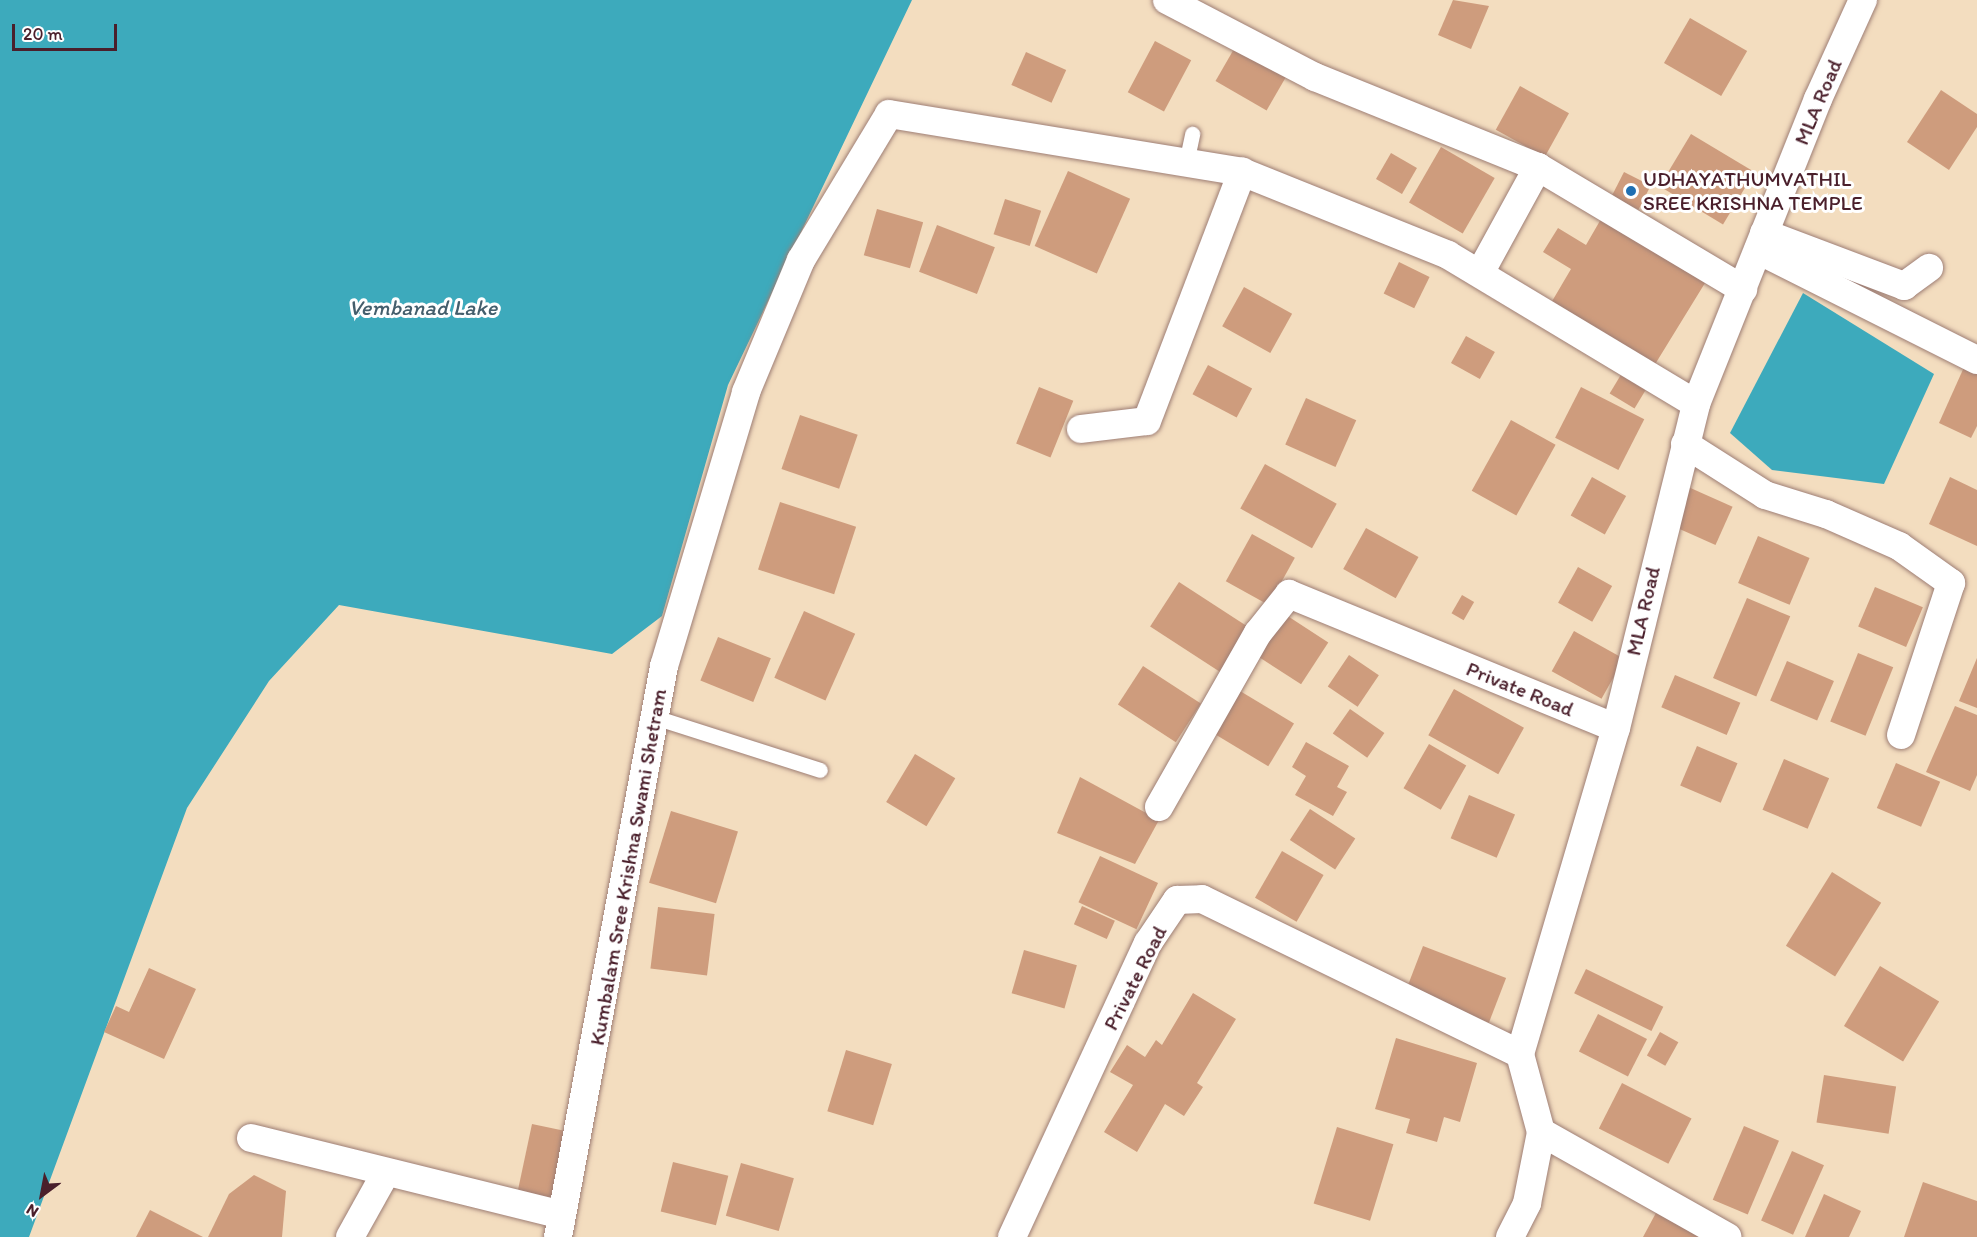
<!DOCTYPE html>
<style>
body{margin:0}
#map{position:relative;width:1977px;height:1237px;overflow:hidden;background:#f3ddbf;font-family:Itim,sans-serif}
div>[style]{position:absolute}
.water>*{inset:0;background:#3daabc}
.building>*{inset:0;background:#ce9c7d;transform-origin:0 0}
.roads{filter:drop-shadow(0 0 2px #9e7e75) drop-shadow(0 0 2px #9e7e75)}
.service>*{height:15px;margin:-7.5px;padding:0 7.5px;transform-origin:7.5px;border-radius:7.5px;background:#fff}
.minor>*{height:28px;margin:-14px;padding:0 14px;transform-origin:14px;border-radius:14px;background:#fff}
.dots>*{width:16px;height:16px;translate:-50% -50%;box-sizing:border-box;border:3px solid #fff;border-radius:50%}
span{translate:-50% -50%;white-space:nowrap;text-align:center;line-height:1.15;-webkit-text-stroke:6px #fff;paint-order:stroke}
.street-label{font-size:21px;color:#4a1f2b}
.poi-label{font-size:21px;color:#4a1f2b}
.left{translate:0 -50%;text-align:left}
.water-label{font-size:22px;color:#445e6c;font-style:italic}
.north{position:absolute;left:12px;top:1165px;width:60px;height:60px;-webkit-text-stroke:4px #fff;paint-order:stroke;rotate:212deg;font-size:16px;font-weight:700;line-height:24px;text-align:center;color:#4a1f2b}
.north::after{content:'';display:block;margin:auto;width:21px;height:27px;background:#4a1f2b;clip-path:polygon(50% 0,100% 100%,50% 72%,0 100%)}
.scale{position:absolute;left:12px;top:24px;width:105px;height:27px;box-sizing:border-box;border:3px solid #4a1f2b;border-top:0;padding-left:8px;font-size:18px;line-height:21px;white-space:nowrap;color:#4a1f2b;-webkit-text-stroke:4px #fff;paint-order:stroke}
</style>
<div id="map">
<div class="water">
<div style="clip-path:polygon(0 0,912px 0,728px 385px,662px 616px,612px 654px,339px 605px,269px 681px,187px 808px,29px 1237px,0 1237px)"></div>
<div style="clip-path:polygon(1803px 293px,1934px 374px,1884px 484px,1772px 470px,1730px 433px)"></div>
</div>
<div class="building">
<div style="clip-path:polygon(1453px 0,1489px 6px,1471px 49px,1438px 35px)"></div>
<div style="left:1690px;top:18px;width:66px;height:52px;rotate:30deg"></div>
<div style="left:1155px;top:41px;width:41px;height:58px;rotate:28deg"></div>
<div style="left:1238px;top:42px;width:59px;height:45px;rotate:30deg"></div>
<div style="left:1026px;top:52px;width:44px;height:36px;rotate:24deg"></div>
<div style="left:1520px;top:86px;width:56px;height:50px;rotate:29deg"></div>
<div style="clip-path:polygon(1941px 90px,1977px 114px,1977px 127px,1949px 170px,1907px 142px)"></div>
<div style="left:1691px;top:134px;width:74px;height:61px;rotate:31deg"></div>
<div style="left:1441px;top:147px;width:62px;height:64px;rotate:30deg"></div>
<div style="left:1391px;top:153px;width:30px;height:30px;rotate:30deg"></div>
<div style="left:1068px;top:171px;width:68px;height:82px;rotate:24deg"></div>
<div style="left:1624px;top:172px;width:30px;height:27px;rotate:27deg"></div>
<div style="left:1005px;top:199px;width:38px;height:37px;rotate:18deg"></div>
<div style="left:877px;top:209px;width:48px;height:48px;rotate:16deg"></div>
<div style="clip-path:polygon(1601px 219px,1705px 283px,1654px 366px,1551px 303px,1571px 269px,1543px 252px,1558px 228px,1586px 245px)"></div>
<div style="left:937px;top:225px;width:62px;height:50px;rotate:21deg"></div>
<div style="left:1399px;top:262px;width:34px;height:35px;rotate:26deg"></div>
<div style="left:1244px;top:287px;width:55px;height:45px;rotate:29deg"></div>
<div style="left:1466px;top:336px;width:33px;height:31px;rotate:29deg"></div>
<div style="left:1208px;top:365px;width:50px;height:33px;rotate:28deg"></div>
<div style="clip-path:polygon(1965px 365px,1977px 371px,1977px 426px,1971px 438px,1939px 423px)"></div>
<div style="left:1622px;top:373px;width:29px;height:24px;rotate:31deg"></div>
<div style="left:1039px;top:387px;width:37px;height:61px;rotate:22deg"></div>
<div style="left:1581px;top:387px;width:71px;height:57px;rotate:27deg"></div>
<div style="left:1306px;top:398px;width:55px;height:51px;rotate:24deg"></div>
<div style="left:800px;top:415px;width:61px;height:57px;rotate:19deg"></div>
<div style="left:1511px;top:420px;width:51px;height:81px;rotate:29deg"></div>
<div style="left:1265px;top:464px;width:82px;height:51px;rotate:29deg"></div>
<div style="left:1592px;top:477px;width:39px;height:44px;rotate:29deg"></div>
<div style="clip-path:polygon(1950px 477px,1977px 490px,1977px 546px,1929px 524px)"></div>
<div style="left:1686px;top:486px;width:51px;height:42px;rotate:24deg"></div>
<div style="left:780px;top:502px;width:80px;height:71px;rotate:18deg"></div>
<div style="left:1366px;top:528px;width:60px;height:47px;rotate:29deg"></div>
<div style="left:1252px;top:534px;width:49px;height:54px;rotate:29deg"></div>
<div style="left:1758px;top:536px;width:56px;height:51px;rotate:23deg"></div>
<div style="left:1578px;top:567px;width:39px;height:41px;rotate:29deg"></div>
<div style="left:1179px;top:582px;width:83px;height:53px;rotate:33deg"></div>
<div style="left:1875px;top:587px;width:52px;height:43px;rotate:23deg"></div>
<div style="left:1462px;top:595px;width:14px;height:21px;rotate:30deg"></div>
<div style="left:1747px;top:598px;width:47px;height:87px;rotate:23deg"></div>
<div style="left:804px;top:611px;width:56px;height:73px;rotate:24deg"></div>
<div style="left:1283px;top:613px;width:54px;height:50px;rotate:33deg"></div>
<div style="left:1574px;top:631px;width:57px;height:46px;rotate:29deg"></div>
<div style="left:718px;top:637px;width:57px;height:47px;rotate:22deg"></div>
<div style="left:1858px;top:653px;width:38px;height:74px;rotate:22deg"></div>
<div style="left:1349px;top:655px;width:36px;height:38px;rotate:34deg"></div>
<div style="clip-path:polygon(1977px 658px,1977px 708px,1959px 701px)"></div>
<div style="left:1787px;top:661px;width:51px;height:43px;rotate:23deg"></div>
<div style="left:1143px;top:666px;width:69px;height:46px;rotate:33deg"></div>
<div style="left:1675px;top:675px;width:71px;height:35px;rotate:23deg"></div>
<div style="left:1454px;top:689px;width:80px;height:53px;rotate:29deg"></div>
<div style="left:1240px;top:691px;width:63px;height:50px;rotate:31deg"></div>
<div style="clip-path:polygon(1955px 706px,1977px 715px,1977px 775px,1970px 791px,1926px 772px)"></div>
<div style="left:1350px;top:709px;width:42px;height:30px;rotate:35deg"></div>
<div style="clip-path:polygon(1306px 742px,1349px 766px,1337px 787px,1347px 792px,1333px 816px,1295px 795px,1306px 776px,1292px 767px)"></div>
<div style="left:1429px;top:744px;width:43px;height:51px;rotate:30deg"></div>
<div style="left:1697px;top:746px;width:44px;height:43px;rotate:23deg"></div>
<div style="left:915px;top:754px;width:47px;height:56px;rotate:31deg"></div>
<div style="left:1784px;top:759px;width:49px;height:55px;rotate:23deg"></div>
<div style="left:1896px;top:763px;width:48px;height:49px;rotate:23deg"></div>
<div style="clip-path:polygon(1080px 777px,1159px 820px,1135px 864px,1057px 833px)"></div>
<div style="left:1469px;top:795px;width:50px;height:47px;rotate:23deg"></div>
<div style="left:1310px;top:809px;width:54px;height:37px;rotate:33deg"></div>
<div style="left:671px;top:811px;width:70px;height:75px;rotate:17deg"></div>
<div style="left:1282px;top:851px;width:48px;height:54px;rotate:30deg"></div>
<div style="left:1100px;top:856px;width:64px;height:51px;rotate:25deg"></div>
<div style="left:1832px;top:872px;width:58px;height:87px;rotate:32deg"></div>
<div style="left:1082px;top:906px;width:36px;height:20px;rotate:24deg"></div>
<div style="left:658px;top:907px;width:57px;height:62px;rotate:7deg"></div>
<div style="left:1423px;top:946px;width:89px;height:48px;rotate:21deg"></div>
<div style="left:1024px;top:950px;width:55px;height:45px;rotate:16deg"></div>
<div style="left:1880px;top:966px;width:69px;height:70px;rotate:31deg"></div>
<div style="clip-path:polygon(149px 968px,196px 989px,164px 1059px,104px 1032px,116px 1006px,129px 1012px)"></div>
<div style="left:1586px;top:969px;width:86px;height:27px;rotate:26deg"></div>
<div style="clip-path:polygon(1193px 993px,1236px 1019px,1197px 1083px,1203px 1087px,1184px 1116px,1165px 1104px,1137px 1152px,1104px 1132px,1133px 1085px,1110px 1072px,1127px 1045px,1145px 1057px,1156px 1040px,1162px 1045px)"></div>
<div style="left:1598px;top:1014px;width:55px;height:42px;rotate:27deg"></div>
<div style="left:1660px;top:1032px;width:21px;height:27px;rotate:29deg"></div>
<div style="clip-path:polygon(1396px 1038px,1477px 1063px,1460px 1122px,1444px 1117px,1437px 1142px,1406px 1133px,1410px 1119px,1375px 1109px)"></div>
<div style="left:846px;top:1050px;width:48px;height:64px;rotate:17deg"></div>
<div style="left:1824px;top:1075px;width:73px;height:48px;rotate:9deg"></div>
<div style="left:1622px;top:1083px;width:78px;height:51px;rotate:27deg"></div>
<div style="left:532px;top:1124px;width:39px;height:71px;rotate:12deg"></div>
<div style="left:1744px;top:1126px;width:38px;height:80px;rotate:23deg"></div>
<div style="left:1337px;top:1127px;width:59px;height:80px;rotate:17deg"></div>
<div style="left:1792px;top:1151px;width:35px;height:76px;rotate:24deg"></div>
<div style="left:673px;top:1162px;width:57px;height:51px;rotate:14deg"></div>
<div style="left:741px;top:1163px;width:55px;height:55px;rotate:16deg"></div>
<div style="clip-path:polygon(254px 1175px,286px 1191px,282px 1237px,208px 1237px,229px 1194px)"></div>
<div style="clip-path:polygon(1923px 1182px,1977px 1201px,1977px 1237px,1904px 1237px)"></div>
<div style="clip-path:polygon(1824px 1194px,1861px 1211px,1849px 1237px,1805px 1237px)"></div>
<div style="clip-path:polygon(150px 1210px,203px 1237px,136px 1237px)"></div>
<div style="clip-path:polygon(1657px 1211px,1706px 1237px,1643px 1237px)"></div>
</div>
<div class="roads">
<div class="service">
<div style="left:1186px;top:163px;width:30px;rotate:-78deg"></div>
<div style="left:654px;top:717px;width:174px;rotate:17.7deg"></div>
</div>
<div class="minor">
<div style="left:1167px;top:0;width:167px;rotate:27.5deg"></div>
<div style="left:1315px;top:77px;width:240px;rotate:22deg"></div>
<div style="left:1538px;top:167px;width:239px;rotate:30.8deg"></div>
<div style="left:1764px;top:233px;width:150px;rotate:20.7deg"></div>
<div style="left:1904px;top:286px;width:31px;rotate:-36deg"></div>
<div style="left:1758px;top:250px;width:245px;rotate:26.7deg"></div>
<div style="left:1480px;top:273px;width:121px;rotate:-61.3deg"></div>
<div style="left:1081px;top:429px;width:66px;rotate:-6.9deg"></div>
<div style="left:1147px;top:421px;width:267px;rotate:-69.1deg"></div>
<div style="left:1685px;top:444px;width:95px;rotate:32.5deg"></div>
<div style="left:1765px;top:495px;width:64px;rotate:17.3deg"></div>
<div style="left:1826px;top:514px;width:80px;rotate:23.7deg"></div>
<div style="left:1899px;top:546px;width:64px;rotate:35.4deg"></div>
<div style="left:1951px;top:583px;width:160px;rotate:108.2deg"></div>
<div style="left:1159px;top:807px;width:200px;rotate:-60.4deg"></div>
<div style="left:1258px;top:633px;width:50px;rotate:-51.5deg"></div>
<div style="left:1289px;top:594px;width:353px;rotate:22.3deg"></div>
<div style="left:1541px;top:1132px;width:214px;rotate:29.4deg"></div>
<div style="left:251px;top:1138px;width:320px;rotate:13.9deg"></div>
<div style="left:350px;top:1237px;width:72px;rotate:-60.9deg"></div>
<div style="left:558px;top:1237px;width:581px;rotate:-79.48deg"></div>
<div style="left:664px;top:666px;width:286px;rotate:-73.3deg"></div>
<div style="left:746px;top:392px;width:143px;rotate:-67.4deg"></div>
<div style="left:801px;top:260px;width:170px;rotate:-58.9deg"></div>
<div style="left:889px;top:114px;width:358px;rotate:9.3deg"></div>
<div style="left:1242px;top:172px;width:222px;rotate:21.9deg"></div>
<div style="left:1448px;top:255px;width:289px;rotate:31deg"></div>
<div style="left:1012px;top:1237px;width:324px;rotate:-65.2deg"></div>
<div style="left:1148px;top:943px;width:52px;rotate:-56deg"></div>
<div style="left:1177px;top:900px;width:25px;rotate:-2deg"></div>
<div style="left:1202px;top:899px;width:354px;rotate:26deg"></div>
<div style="left:1510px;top:1237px;width:38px;rotate:-63deg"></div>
<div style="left:1527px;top:1203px;width:72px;rotate:-78.8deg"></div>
<div style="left:1541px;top:1132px;width:81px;rotate:-105.1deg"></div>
<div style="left:1520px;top:1054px;width:340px;rotate:-73.6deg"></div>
<div style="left:1616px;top:728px;width:334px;rotate:-76.1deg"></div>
<div style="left:1696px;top:404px;width:328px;rotate:-68.2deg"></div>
<div style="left:1818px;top:99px;width:109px;rotate:-65.6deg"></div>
</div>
</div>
<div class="dots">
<div style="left:1631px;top:191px;background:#1f6fb2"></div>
</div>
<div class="street-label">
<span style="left:1818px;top:102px;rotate:-67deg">MLA Road</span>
<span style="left:1643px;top:611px;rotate:-77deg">MLA Road</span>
<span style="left:1520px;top:689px;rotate:22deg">Private Road</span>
<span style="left:628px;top:867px;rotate:-80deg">Kumbalam Sree Krishna Swami Shetram</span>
<span style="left:1135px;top:978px;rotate:-63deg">Private Road</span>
</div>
<div class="poi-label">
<span class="left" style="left:1643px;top:191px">UDHAYATHUMVATHIL<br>SREE KRISHNA TEMPLE</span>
</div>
<div class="water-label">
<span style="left:423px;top:308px">Vembanad Lake</span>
</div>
<div class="north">N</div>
<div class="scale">20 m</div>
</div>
